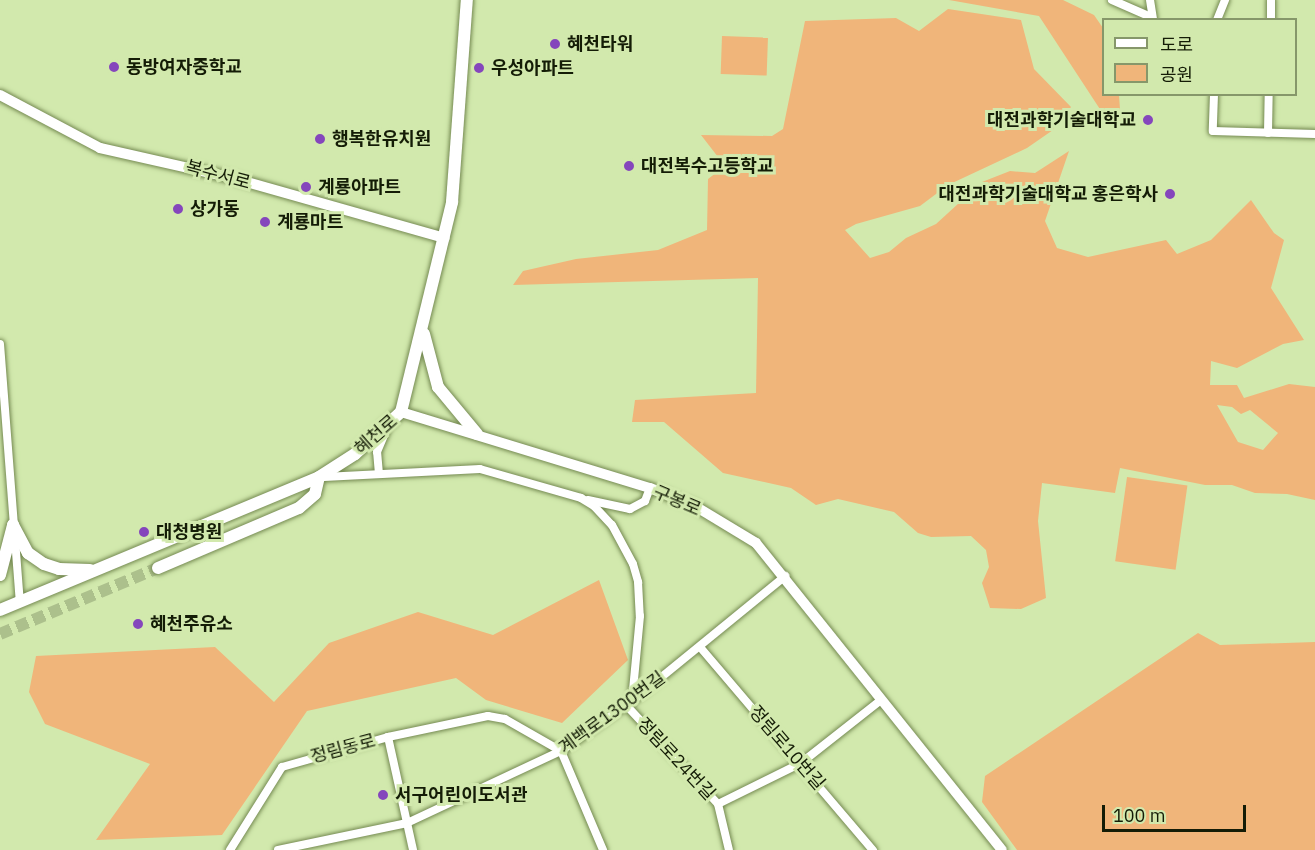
<!DOCTYPE html>
<meta charset="utf-8">
<style>
body{margin:0}
#map{position:relative;width:1315px;height:850px;overflow:hidden;background:#d2e9ad;font-family:"IBM Plex Sans","Noto Sans KR",sans-serif}
div>[style]{position:absolute}
.green>*{inset:0;background:#f0b57a;transform-origin:0 0}
.primary-tunnel>*{height:12px;margin-top:-6px;transform-origin:0;background:repeating-linear-gradient(90deg,#acc08c 0 12px,transparent 0 18px)}
.roads{filter:drop-shadow(0 0 2px #758a52) drop-shadow(0 0 2px #758a52)}
.street>*{height:8px;margin:-4px;padding:0 4px;transform-origin:4px;border-radius:4px;background:#fff}
.secondary>*{height:10px;margin:-5px;padding:0 5px;transform-origin:5px;border-radius:5px;background:#fff}
.primary>*{height:12px;margin:-6px;padding:0 6px;transform-origin:6px;border-radius:6px;background:#fff}
.dots>*{width:16px;height:16px;translate:-50% -50%;box-sizing:border-box;border:3px solid #d2e9ad;border-radius:50%}
span{translate:-50% -50%;white-space:nowrap;text-align:center;line-height:1.15;-webkit-text-stroke:6px #d2e9ad;paint-order:stroke}
.poi-label{font-size:18px;color:#141c06;font-weight:700}
.left{translate:0 -50%;text-align:left}
.right{translate:-100% -50%;text-align:right}
.street-label{font-size:18px;color:#141c06}
.legend{position:absolute;left:1102px;top:18px;width:195px;height:78px;box-sizing:border-box;background:#d2e9ad;border:2px solid #86976a;margin:0;padding:8px 10px;list-style:none;font-size:18px;color:#141c06}
.legend li{display:flex;align-items:center;gap:12px;height:30px}
.legend b{width:30px;border:2px solid #86976a}
.scale{position:absolute;left:1102px;top:805px;width:144px;height:27px;box-sizing:border-box;border:3px solid #141c06;border-top:0;padding-left:8px;font-size:18px;line-height:21px;white-space:nowrap;color:#141c06;-webkit-text-stroke:4px #d2e9ad;paint-order:stroke}
</style>
<div id="map">
<div class="green">
<div style="clip-path:polygon(949px 0,1063px 0,1094px 15px,1103px 28px,1104px 94px,1119px 95px,1121px 124px,1109px 123px,1039px 16px)"></div>
<div style="clip-path:polygon(evenodd,948px 9px,1021px 20px,1034px 69px,1071px 107px,1053px 130px,1027px 148px,948px 185px,920px 206px,856px 224px,845px 230px,870px 258px,889px 252px,906px 238px,936px 224px,982px 182px,1010px 171px,1035px 173px,1069px 151px,1045px 221px,1057px 248px,1088px 257px,1166px 240px,1177px 254px,1211px 240px,1251px 200px,1274px 233px,1284px 240px,1271px 288px,1304px 340px,1283px 344px,1237px 368px,1211px 361px,1210px 385px,1237px 385px,1244px 398px,1289px 384px,1315px 387px,1315px 500px,1287px 494px,1255px 493px,1232px 485px,1205px 485px,1120px 468px,1115px 493px,1042px 483px,1038px 521px,1046px 598px,1021px 609px,990px 608px,982px 583px,989px 567px,986px 550px,971px 536px,931px 537px,918px 533px,894px 512px,838px 499px,816px 505px,791px 488px,723px 473px,664px 422px,632px 422px,635px 400px,756px 393px,758px 278px,513px 285px,523px 271px,576px 259px,658px 250px,707px 230px,708px 179px,725px 166px,701px 135px,772px 136px,783px 129px,805px 21px,896px 18px,919px 31px,948px 9px,1217px 405px,1232px 407px,1241px 414px,1250px 410px,1278px 433px,1263px 450px,1238px 442px,1217px 405px)"></div>
<div style="left:722px;top:36px;width:46px;height:38px;rotate:2deg"></div>
<div style="left:1127px;top:477px;width:61px;height:85px;rotate:8deg"></div>
<div style="clip-path:polygon(599px 580px,628px 660px,562px 723px,486px 700px,456px 678px,307px 711px,222px 835px,96px 840px,150px 764px,45px 724px,29px 692px,36px 656px,215px 647px,274px 702px,329px 643px,418px 612px,493px 635px)"></div>
<div style="clip-path:polygon(1198px 633px,1220px 645px,1315px 642px,1315px 850px,1017px 850px,982px 802px,985px 776px)"></div>
</div>
<div class="primary-tunnel">
<div style="left:0;top:634px;width:171px;rotate:-22.7deg"></div>
</div>
<div class="roads">
<div class="street">
<div style="left:1112px;top:0;width:43px;rotate:23.6deg"></div>
<div style="left:1150px;top:0;width:20px;rotate:81deg"></div>
<div style="left:1217px;top:20px;width:22px;rotate:-68deg"></div>
<div style="left:1271px;top:20px;width:20px;rotate:-90deg"></div>
<div style="left:1214px;top:94px;width:37px;rotate:92deg"></div>
<div style="left:1213px;top:131px;width:102px;rotate:1.7deg"></div>
<div style="left:1268px;top:133px;width:39px;rotate:-89deg"></div>
<div style="left:0;top:344px;width:259px;rotate:85.6deg"></div>
<div style="left:379px;top:474px;width:22px;rotate:-95deg"></div>
<div style="left:377px;top:452px;width:25px;rotate:-67deg"></div>
<div style="left:324px;top:477px;width:156px;rotate:-2.9deg"></div>
<div style="left:480px;top:469px;width:105px;rotate:16deg"></div>
<div style="left:581px;top:498px;width:15px;rotate:32deg"></div>
<div style="left:594px;top:506px;width:26px;rotate:47deg"></div>
<div style="left:612px;top:525px;width:44px;rotate:61.7deg"></div>
<div style="left:633px;top:564px;width:19px;rotate:74deg"></div>
<div style="left:638px;top:582px;width:34px;rotate:87deg"></div>
<div style="left:640px;top:616px;width:85px;rotate:95.4deg"></div>
<div style="left:588px;top:500px;width:43px;rotate:12.1deg"></div>
<div style="left:630px;top:509px;width:17px;rotate:-28deg"></div>
<div style="left:645px;top:501px;width:14px;rotate:-69deg"></div>
<div style="left:700px;top:647px;width:267px;rotate:49.6deg"></div>
<div style="left:626px;top:705px;width:135px;rotate:47.1deg"></div>
<div style="left:718px;top:804px;width:47px;rotate:76.6deg"></div>
<div style="left:388px;top:737px;width:116px;rotate:77.5deg"></div>
<div style="left:718px;top:804px;width:93px;rotate:-26.3deg"></div>
<div style="left:801px;top:763px;width:102px;rotate:-38.2deg"></div>
<div style="left:230px;top:850px;width:98px;rotate:-57.9deg"></div>
<div style="left:282px;top:767px;width:110px;rotate:-15.8deg"></div>
<div style="left:388px;top:737px;width:102px;rotate:-11.9deg"></div>
<div style="left:488px;top:716px;width:17px;rotate:10deg"></div>
<div style="left:505px;top:719px;width:64px;rotate:29.7deg"></div>
<div style="left:561px;top:751px;width:108px;rotate:67deg"></div>
<div style="left:278px;top:850px;width:132px;rotate:-11.8deg"></div>
<div style="left:407px;top:823px;width:170px;rotate:-25.1deg"></div>
<div style="left:561px;top:751px;width:87px;rotate:-35.2deg"></div>
<div style="left:632px;top:701px;width:198px;rotate:-39.2deg"></div>
</div>
<div class="secondary">
<div style="left:0;top:95px;width:113px;rotate:27.9deg"></div>
<div style="left:100px;top:148px;width:132px;rotate:12.7deg"></div>
<div style="left:229px;top:177px;width:224px;rotate:15.8deg"></div>
<div style="left:401px;top:412px;width:260px;rotate:17deg"></div>
<div style="left:650px;top:488px;width:48px;rotate:21.8deg"></div>
<div style="left:695px;top:506px;width:71px;rotate:31.2deg"></div>
<div style="left:756px;top:543px;width:393px;rotate:51.3deg"></div>
</div>
<div class="primary">
<div style="left:424px;top:334px;width:55px;rotate:75.2deg"></div>
<div style="left:438px;top:387px;width:61px;rotate:50.3deg"></div>
<div style="left:13px;top:525px;width:32px;rotate:62deg"></div>
<div style="left:28px;top:553px;width:19px;rotate:35deg"></div>
<div style="left:44px;top:564px;width:16px;rotate:18deg"></div>
<div style="left:59px;top:569px;width:31px;rotate:2deg"></div>
<div style="left:158px;top:568px;width:153px;rotate:-23.1deg"></div>
<div style="left:299px;top:508px;width:21px;rotate:-41deg"></div>
<div style="left:315px;top:494px;width:17px;rotate:-77deg"></div>
<div style="left:0;top:575px;width:52px;rotate:-75.4deg"></div>
<div style="left:0;top:610px;width:346px;rotate:-22.6deg"></div>
<div style="left:319px;top:477px;width:43px;rotate:-32.6deg"></div>
<div style="left:355px;top:454px;width:62px;rotate:-42.4deg"></div>
<div style="left:401px;top:412px;width:216px;rotate:-76.3deg"></div>
<div style="left:452px;top:202px;width:203px;rotate:-85.8deg"></div>
</div>
</div>
<div class="dots">
<div style="left:555px;top:44px;background:#8546bc"></div>
<div style="left:114px;top:67px;background:#8546bc"></div>
<div style="left:479px;top:68px;background:#8546bc"></div>
<div style="left:1148px;top:120px;background:#8546bc"></div>
<div style="left:320px;top:139px;background:#8546bc"></div>
<div style="left:629px;top:166px;background:#8546bc"></div>
<div style="left:306px;top:187px;background:#8546bc"></div>
<div style="left:1170px;top:194px;background:#8546bc"></div>
<div style="left:178px;top:209px;background:#8546bc"></div>
<div style="left:265px;top:222px;background:#8546bc"></div>
<div style="left:144px;top:532px;background:#8546bc"></div>
<div style="left:138px;top:624px;background:#8546bc"></div>
<div style="left:383px;top:795px;background:#8546bc"></div>
</div>
<div class="poi-label">
<span class="left" style="left:567px;top:44px">혜천타워</span>
<span class="left" style="left:126px;top:67px">동방여자중학교</span>
<span class="left" style="left:491px;top:68px">우성아파트</span>
<span class="right" style="left:1136px;top:120px">대전과학기술대학교</span>
<span class="left" style="left:332px;top:139px">행복한유치원</span>
<span class="left" style="left:641px;top:166px">대전복수고등학교</span>
<span class="left" style="left:318px;top:187px">계룡아파트</span>
<span class="right" style="left:1158px;top:194px">대전과학기술대학교 홍은학사</span>
<span class="left" style="left:190px;top:209px">상가동</span>
<span class="left" style="left:277px;top:222px">계룡마트</span>
<span class="left" style="left:156px;top:532px">대청병원</span>
<span class="left" style="left:150px;top:624px">혜천주유소</span>
<span class="left" style="left:395px;top:795px">서구어린이도서관</span>
</div>
<div class="street-label">
<span style="left:218px;top:175px;rotate:15deg">복수서로</span>
<span style="left:376px;top:435px;rotate:-41deg">혜천로</span>
<span style="left:677px;top:501px;rotate:23deg">구봉로</span>
<span style="left:612px;top:713px;rotate:-36deg">계백로1300번길</span>
<span style="left:787px;top:748px;rotate:49deg">정림로10번길</span>
<span style="left:343px;top:749px;rotate:-15deg">정림동로</span>
<span style="left:676px;top:759px;rotate:47deg">정림로24번길</span>
</div>
<ul class="legend">
<li><b style="height:8px;background:#fff"></b>도로</li>
<li><b style="height:16px;background:#f0b57a"></b>공원</li>
</ul>
<div class="scale">100 m</div>
</div>
